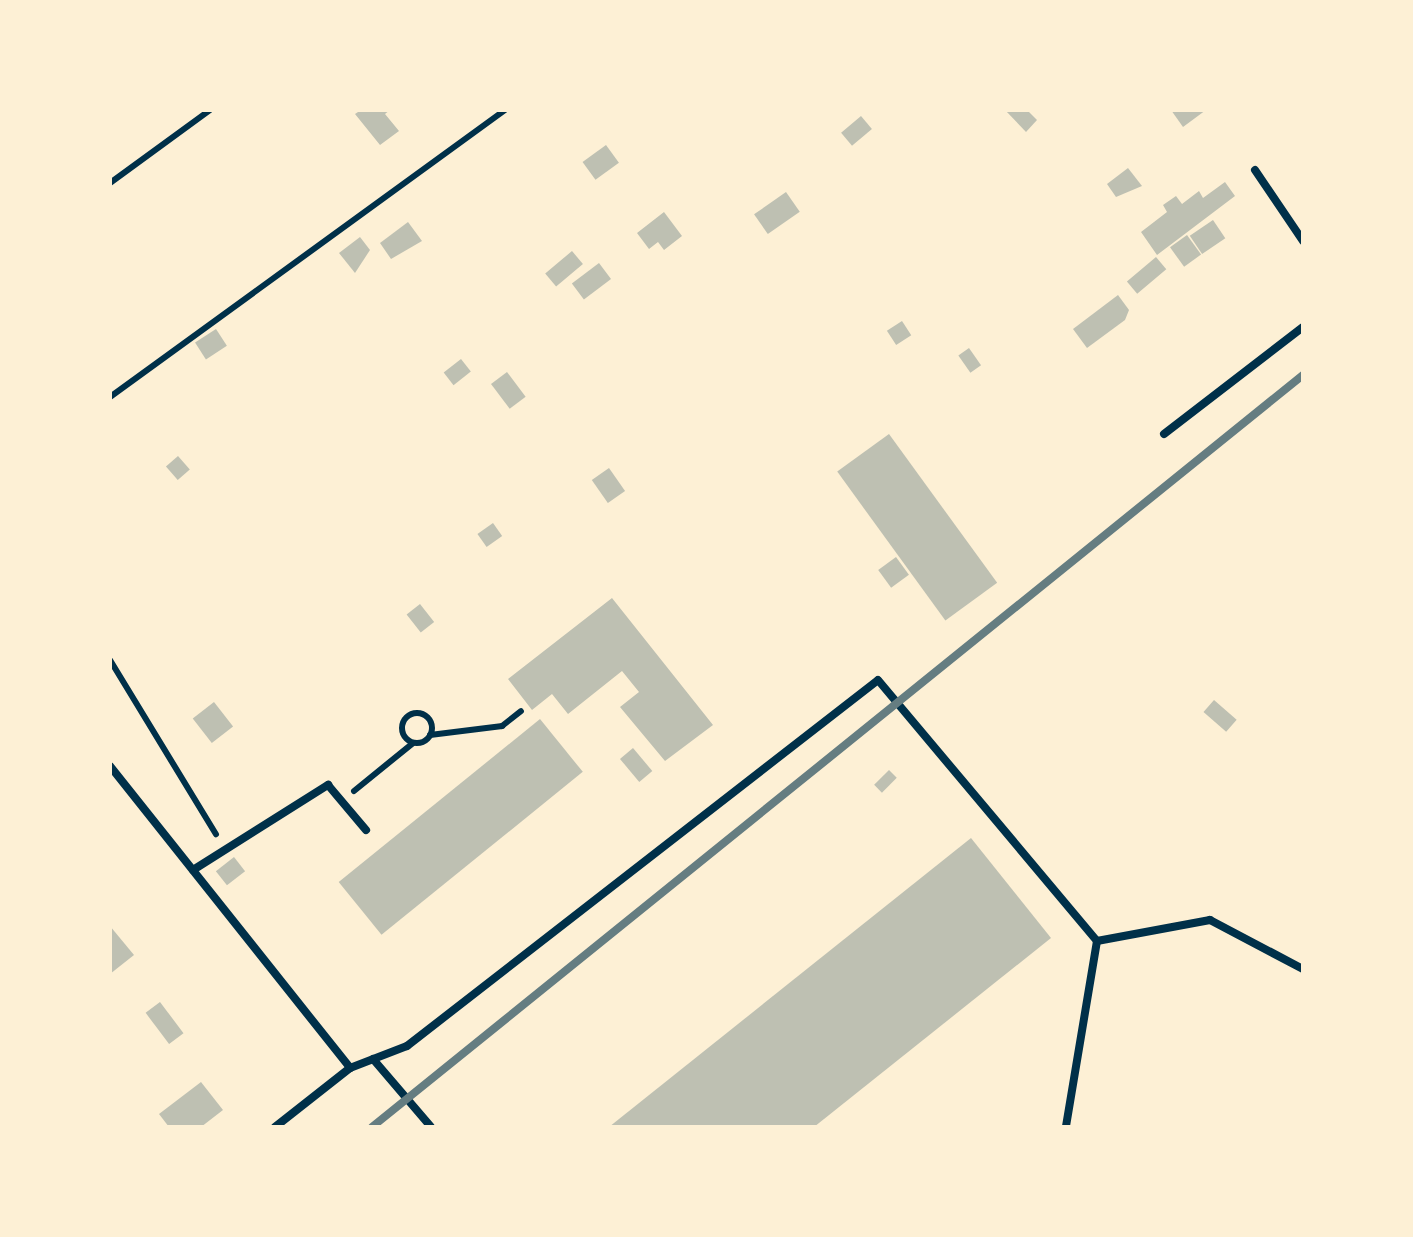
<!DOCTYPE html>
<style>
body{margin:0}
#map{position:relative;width:1413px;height:1237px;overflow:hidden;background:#fdf0d5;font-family:Rubik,sans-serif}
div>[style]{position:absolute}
.building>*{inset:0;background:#bec0b2;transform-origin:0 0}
.path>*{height:6px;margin:-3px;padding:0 3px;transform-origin:3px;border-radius:3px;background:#003049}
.path>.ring{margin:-3px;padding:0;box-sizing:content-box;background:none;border:6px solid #003049;border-radius:50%}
.service>*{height:8px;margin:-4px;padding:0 4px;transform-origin:4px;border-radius:4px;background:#003049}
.rail>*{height:8px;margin:-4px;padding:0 4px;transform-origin:4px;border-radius:4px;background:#657d81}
span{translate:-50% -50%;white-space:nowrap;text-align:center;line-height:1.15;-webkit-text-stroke:10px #fdf0d5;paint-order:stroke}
.frame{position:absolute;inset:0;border:112px solid #fdf0d5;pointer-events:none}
</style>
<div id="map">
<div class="building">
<div style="clip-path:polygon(361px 110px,390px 110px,385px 114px,399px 131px,380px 145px,355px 114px)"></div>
<div style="clip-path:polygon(1005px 110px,1027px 110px,1037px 120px,1026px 132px)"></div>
<div style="clip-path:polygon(1171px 110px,1206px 110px,1183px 127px)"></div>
<div style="left:861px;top:116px;width:17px;height:26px;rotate:50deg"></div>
<div style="left:606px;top:145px;width:22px;height:29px;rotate:54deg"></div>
<div style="clip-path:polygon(1128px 168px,1142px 186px,1116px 197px,1107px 184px)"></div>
<div style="clip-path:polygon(1225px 182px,1235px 196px,1157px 255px,1141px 232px,1167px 212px,1163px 205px,1176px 196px,1182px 204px,1199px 191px,1203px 198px)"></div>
<div style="left:786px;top:192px;width:24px;height:39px;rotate:55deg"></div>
<div style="clip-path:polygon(664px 212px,682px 236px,664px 250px,658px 242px,649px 249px,637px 233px)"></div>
<div style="left:1213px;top:220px;width:22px;height:28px;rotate:56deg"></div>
<div style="clip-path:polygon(408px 222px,422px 241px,391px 259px,380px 243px)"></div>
<div style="left:1187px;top:235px;width:24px;height:21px;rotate:54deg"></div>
<div style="clip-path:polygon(360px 237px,370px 250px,355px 273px,339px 253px)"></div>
<div style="left:572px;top:251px;width:17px;height:35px;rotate:50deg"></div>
<div style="left:1156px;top:257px;width:16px;height:38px;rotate:50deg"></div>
<div style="left:599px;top:263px;width:20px;height:34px;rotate:53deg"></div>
<div style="clip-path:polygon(1118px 295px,1129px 310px,1125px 320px,1087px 348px,1073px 329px)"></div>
<div style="left:902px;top:321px;width:17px;height:18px;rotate:57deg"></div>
<div style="left:216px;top:329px;width:20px;height:25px;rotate:57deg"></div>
<div style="left:969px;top:348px;width:21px;height:13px;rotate:55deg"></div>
<div style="left:461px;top:359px;width:16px;height:22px;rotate:52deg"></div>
<div style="left:507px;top:372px;width:31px;height:20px;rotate:53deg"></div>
<div style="left:889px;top:434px;width:184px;height:64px;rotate:54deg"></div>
<div style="left:178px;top:456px;width:18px;height:16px;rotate:49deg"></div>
<div style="left:609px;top:468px;width:28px;height:21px;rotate:55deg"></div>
<div style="left:493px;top:523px;width:16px;height:19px;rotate:55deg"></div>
<div style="left:896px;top:557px;width:22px;height:22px;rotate:54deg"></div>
<div style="clip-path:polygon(612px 598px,713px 725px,665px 761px,620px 707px,639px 692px,622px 671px,568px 714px,552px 694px,532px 710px,508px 679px)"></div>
<div style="left:420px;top:604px;width:23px;height:17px;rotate:52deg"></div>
<div style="left:1214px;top:700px;width:30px;height:16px;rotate:41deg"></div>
<div style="left:214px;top:702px;width:31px;height:27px;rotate:52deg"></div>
<div style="left:540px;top:719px;width:68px;height:259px;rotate:51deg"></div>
<div style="left:633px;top:748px;width:30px;height:17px;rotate:50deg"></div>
<div style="left:889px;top:770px;width:11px;height:21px;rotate:45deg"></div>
<div style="clip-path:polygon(971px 838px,1051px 938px,814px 1127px,609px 1127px)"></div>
<div style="left:234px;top:857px;width:18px;height:23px;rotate:52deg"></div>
<div style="clip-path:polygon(110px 926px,134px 955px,110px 974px)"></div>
<div style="left:160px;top:1002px;width:39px;height:18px;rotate:53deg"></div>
<div style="clip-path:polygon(201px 1082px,223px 1110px,201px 1127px,169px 1127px,159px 1114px)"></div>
</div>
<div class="path">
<div style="left:110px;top:183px;width:124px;rotate:-36.1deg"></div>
<div style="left:110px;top:397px;width:488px;rotate:-36deg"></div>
<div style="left:110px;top:660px;width:204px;rotate:58.7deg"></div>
<div class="ring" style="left:402px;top:713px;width:24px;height:24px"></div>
<div style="left:430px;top:735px;width:73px;rotate:-7.1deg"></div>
<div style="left:502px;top:726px;width:24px;rotate:-38deg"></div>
<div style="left:354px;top:791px;width:76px;rotate:-39.1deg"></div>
</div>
<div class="service">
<div style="left:1255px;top:170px;width:86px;rotate:55.9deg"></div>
<div style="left:1164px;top:434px;width:175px;rotate:-37.6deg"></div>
<div style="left:110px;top:766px;width:386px;rotate:51.5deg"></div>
<div style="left:193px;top:870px;width:160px;rotate:-32.2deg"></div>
<div style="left:328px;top:785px;width:59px;rotate:49.8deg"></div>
<div style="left:1097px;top:941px;width:115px;rotate:-10.5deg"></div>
<div style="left:1210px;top:920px;width:105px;rotate:27.8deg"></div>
<div style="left:373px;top:1059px;width:89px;rotate:49.5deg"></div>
<div style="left:275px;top:1127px;width:95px;rotate:-38.2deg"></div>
<div style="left:350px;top:1068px;width:61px;rotate:-21.1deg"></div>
<div style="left:407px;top:1046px;width:596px;rotate:-37.85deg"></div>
<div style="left:878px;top:680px;width:341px;rotate:50deg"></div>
<div style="left:1097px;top:941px;width:189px;rotate:99.5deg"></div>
</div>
<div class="rail">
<div style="left:372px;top:1127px;width:1197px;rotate:-38.93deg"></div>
</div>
<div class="frame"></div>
</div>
